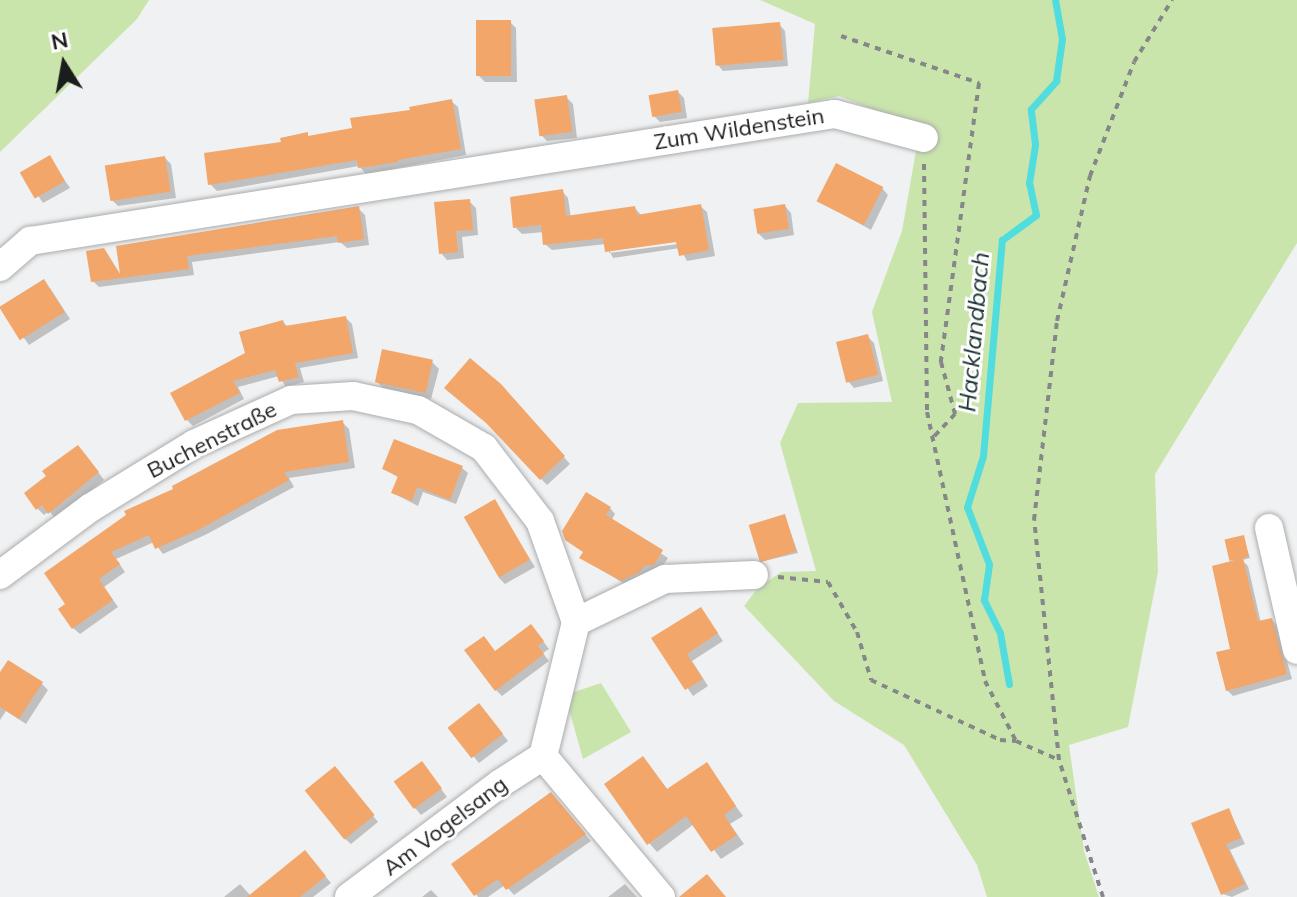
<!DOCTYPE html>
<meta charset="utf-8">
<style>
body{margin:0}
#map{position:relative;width:1297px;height:897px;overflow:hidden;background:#f0f1f2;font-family:Mulish,sans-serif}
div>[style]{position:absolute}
.green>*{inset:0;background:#c9e5ab}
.shadow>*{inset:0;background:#0003}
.stream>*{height:7px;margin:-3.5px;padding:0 3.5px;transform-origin:3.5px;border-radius:3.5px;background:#51dcde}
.building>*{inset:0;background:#f2a66a;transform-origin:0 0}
.path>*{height:4px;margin-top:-2px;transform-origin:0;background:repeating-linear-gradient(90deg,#868788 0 6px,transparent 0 12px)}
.roads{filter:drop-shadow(0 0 2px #abacad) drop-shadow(0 0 2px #abacad)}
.minor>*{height:28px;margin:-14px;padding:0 14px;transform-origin:14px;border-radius:14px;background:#fff}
span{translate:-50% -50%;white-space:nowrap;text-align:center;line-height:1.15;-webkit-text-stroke:6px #fefeff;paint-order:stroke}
.street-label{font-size:22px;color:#1b1c1c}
.water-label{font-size:24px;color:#183030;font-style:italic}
.north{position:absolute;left:24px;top:24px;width:80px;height:80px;-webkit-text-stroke:6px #fefeff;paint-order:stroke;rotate:349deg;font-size:22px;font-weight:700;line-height:32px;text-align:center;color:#1b1c1c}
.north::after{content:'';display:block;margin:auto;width:28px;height:36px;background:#1b1c1c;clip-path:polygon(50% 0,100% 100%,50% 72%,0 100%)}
</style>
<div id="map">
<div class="green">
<div style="clip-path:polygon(0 0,149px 0,137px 19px,0 152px)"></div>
<div style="clip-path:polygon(760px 0,1297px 0,1297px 243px,1155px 474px,1158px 572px,1128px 727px,1069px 745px,1084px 851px,1099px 897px,987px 897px,977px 865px,904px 745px,834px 701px,744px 606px,757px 589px,781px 572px,816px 571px,780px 443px,798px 403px,892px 402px,872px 312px,902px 231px,920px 128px,839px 96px,808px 103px,815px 24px)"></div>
<div style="clip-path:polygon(601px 683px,631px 732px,583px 759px,565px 695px)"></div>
</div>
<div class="shadow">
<div style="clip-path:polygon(510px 22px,516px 28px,517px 82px,485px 82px,479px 76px)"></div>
<div style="clip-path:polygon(779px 24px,785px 31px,788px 66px,723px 71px,717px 64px)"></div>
<div style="clip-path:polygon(678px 92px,684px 98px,687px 118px,660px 122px,654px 116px)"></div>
<div style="clip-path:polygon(566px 97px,573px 104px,577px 138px,547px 141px,541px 135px)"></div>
<div style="clip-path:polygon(451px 101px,458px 107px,466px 155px,366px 174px,359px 166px,217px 191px,210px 184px,307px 135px,310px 138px,354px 130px)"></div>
<div style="clip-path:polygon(49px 158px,70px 188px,43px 203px,23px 173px)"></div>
<div style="clip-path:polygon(165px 158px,171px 164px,176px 198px,118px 206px,112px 200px)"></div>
<div style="clip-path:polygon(882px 188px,888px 195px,871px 230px,819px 201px)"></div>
<div style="clip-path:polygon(evenodd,562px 191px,568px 198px,571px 218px,635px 208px,641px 215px,700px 206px,707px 212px,715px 256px,687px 261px,680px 248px,613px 258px,606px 244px,552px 250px,545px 244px,544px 232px,522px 234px,515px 227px,562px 191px,686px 239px,686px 243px,609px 253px,609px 249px,686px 239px)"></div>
<div style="clip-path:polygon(469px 201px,476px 208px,478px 235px,462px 237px,464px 258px,447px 260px,441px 253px)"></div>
<div style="clip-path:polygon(785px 206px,791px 213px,794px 235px,765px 240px,758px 233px)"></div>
<div style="clip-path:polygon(358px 208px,365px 215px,369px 245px,347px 248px,340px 242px,192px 262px,194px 275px,99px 287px,93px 281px,104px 250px,122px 277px,118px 248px)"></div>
<div style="clip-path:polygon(50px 288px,70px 319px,29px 345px,3px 309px)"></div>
<div style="clip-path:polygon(346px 318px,352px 324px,358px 358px,300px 368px,304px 382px,286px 387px,279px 376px,238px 387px,244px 399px,193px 426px,187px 420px,173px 394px,248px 354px,283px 322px,288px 327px)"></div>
<div style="clip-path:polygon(867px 336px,874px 343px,883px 381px,854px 388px,848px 381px)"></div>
<div style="clip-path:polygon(432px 362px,439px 369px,431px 399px,383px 388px,377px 382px)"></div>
<div style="clip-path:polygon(507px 393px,570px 464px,547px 485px,493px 428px)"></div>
<div style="clip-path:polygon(342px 422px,349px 429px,355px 468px,289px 478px,294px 487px,207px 534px,163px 554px,154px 542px,116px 559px,125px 572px,104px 587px,118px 607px,80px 634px,73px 628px,67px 604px,47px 574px)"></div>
<div style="clip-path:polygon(85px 454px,104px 480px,56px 519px,49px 511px,44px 515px,37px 508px)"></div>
<div style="clip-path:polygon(462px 468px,468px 473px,456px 504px,423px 492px,418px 506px,393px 493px,399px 478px,384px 469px)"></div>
<div style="clip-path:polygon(494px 502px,535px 567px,505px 584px,499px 578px)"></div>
<div style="clip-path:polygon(610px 508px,615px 514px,611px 521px,668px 558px,660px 570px,628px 586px,582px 558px,585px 553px,567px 539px)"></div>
<div style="clip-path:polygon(785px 517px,798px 553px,764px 561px,761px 558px)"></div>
<div style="clip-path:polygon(1243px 537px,1250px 558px,1242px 560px,1248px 566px,1261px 623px,1272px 620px,1277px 626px,1292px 679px,1233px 696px,1227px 690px,1233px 650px,1234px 562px,1231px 559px)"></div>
<div style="clip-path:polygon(701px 609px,723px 641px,692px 661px,708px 686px,693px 696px,654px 639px)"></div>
<div style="clip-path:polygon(537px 633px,549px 649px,543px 653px,549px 661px,502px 696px,496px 690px,496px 652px)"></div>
<div style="clip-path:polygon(0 676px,41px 683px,48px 690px,26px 724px,6px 711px,0 720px)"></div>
<div style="clip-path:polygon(485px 712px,508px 741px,479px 763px,450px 728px)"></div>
<div style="clip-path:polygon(643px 758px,668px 790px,706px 765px,743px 816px,730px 824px,744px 844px,721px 859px,694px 824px,657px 852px,649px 843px)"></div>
<div style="clip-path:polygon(422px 763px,447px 797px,421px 815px,415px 808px)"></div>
<div style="clip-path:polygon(341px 775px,378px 822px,351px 844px,344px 838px)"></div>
<div style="clip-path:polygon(557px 801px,591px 841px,514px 895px,505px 885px,488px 897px,478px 897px,454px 864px)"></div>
<div style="clip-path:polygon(1229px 810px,1245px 844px,1230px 850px,1249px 889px,1232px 897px,1223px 894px,1193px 824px)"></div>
<div style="clip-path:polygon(311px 859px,331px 883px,313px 897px,224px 897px,240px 884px,251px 896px)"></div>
<div style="clip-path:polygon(625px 884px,637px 897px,608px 897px)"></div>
<div style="clip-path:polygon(431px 890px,438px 897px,422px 897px)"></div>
</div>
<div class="stream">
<div style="left:1009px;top:684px;width:52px;rotate:-100deg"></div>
<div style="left:1000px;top:633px;width:37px;rotate:-116deg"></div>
<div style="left:984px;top:600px;width:36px;rotate:-82deg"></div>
<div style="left:989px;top:564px;width:61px;rotate:-111.1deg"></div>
<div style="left:967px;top:507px;width:53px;rotate:-72.6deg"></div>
<div style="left:983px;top:456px;width:217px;rotate:-85deg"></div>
<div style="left:1002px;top:240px;width:42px;rotate:-36.3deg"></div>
<div style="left:1036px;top:215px;width:33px;rotate:-102deg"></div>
<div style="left:1029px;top:183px;width:39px;rotate:-81deg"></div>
<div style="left:1035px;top:144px;width:35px;rotate:-97deg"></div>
<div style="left:1031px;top:109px;width:38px;rotate:-48deg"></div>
<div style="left:1056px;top:81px;width:42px;rotate:-81.9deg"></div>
<div style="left:1062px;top:39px;width:40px;rotate:-100deg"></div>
</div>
<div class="building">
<div style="left:476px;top:20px;width:35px;height:56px"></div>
<div style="left:780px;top:22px;width:38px;height:68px;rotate:85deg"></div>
<div style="left:678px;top:90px;width:22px;height:30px;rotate:80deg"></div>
<div style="left:567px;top:95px;width:37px;height:33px;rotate:82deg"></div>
<div style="clip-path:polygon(452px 99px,461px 149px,398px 160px,398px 162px,358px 168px,357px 160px,208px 185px,204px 153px,281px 142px,280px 138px,308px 132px,308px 136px,352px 128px,350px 118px,410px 110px,409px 107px)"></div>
<div style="left:50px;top:155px;width:30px;height:35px;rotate:60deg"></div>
<div style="left:165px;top:156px;width:36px;height:61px;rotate:81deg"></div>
<div style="left:836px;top:163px;width:53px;height:43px;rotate:27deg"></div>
<div style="clip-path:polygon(563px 189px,566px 216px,635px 206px,637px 215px,701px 204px,709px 250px,679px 256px,676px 242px,605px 252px,603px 238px,543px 245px,541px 225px,513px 228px,510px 197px)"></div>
<div style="clip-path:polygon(470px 199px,473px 230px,456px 231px,458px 252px,439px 254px,434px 202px)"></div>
<div style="left:785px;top:204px;width:25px;height:32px;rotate:81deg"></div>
<div style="clip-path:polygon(359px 206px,364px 239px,338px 243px,337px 236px,187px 256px,189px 269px,91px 282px,86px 251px,104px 248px,120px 274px,116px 246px)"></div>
<div style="left:44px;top:279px;width:39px;height:53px;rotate:58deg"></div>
<div style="clip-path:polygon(346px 316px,353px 353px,295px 363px,299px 377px,279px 382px,275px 370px,233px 381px,240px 393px,185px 421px,170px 393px,245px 353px,239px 332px,283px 320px,285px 326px)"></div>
<div style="left:868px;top:334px;width:42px;height:33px;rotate:76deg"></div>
<div style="left:382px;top:349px;width:52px;height:34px;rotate:12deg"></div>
<div style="clip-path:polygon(470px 358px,501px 384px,565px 456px,540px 480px,486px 423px,444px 388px)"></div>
<div style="clip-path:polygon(343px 420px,349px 462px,284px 472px,289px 480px,200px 529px,155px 549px,149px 535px,111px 552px,120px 564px,99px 579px,113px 600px,72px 629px,58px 609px,65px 604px,44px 573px,126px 515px,124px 511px,173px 489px,172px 486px,277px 430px)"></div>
<div style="clip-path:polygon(394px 439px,463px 466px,450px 500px,417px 487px,412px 501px,391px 493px,398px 476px,382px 469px)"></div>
<div style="clip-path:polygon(78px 445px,99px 472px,48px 514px,42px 505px,36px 510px,24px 493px,46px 476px,42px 471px)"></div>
<div style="clip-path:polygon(586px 492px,611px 507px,606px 515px,663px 550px,654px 565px,644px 566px,640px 572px,621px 581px,579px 558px,583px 552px,565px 540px,562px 531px)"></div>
<div style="left:495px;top:499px;width:70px;height:36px;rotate:60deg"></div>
<div style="left:785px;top:514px;width:39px;height:38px;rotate:73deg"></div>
<div style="left:1244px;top:535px;width:22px;height:20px;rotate:77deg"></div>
<div style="clip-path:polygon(1243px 558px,1258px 621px,1272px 618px,1287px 674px,1226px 691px,1216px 652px,1230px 649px,1212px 566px)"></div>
<div style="clip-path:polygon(701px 607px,718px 633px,687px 654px,703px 679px,685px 690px,651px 638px)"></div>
<div style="clip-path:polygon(531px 624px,544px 641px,538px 646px,544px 654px,495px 691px,464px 650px,484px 636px,495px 651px)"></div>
<div style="clip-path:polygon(8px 660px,43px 682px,19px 719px,0 707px,0 672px)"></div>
<div style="left:479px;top:703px;width:39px;height:40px;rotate:52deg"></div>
<div style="clip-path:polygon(643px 756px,667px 789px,707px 762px,736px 806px,724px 815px,737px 835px,711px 852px,686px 816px,647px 845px,604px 784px)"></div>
<div style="left:422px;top:761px;width:34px;height:35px;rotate:54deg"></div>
<div style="left:335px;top:766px;width:63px;height:39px;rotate:51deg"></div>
<div style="clip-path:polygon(551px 792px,586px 834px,506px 890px,498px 879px,474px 896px,451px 864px)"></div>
<div style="clip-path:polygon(1229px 808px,1241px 838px,1226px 844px,1245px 884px,1221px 895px,1191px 823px)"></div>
<div style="clip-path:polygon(305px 850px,326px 876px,300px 897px,247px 897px)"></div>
<div style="clip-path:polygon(707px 874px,726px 897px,679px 897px)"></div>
</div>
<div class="path">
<div style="left:841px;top:36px;width:146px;rotate:18.8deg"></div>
<div style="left:979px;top:83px;width:282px;rotate:97.8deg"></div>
<div style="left:941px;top:362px;width:54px;rotate:74.9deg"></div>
<div style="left:955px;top:414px;width:33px;rotate:133deg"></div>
<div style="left:924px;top:164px;width:248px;rotate:89.3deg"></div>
<div style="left:927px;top:412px;width:275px;rotate:77.8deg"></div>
<div style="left:985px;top:681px;width:68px;rotate:62.7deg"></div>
<div style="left:1016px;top:741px;width:47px;rotate:23.8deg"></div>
<div style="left:778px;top:577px;width:50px;rotate:5.7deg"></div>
<div style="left:828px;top:582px;width:58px;rotate:59.9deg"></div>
<div style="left:857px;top:632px;width:50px;rotate:73.7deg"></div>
<div style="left:871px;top:680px;width:142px;rotate:24.9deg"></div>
<div style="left:1000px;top:740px;width:16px;rotate:4deg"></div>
<div style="left:1103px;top:897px;width:144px;rotate:-107.8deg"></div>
<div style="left:1059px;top:760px;width:241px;rotate:-95.9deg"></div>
<div style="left:1034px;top:520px;width:200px;rotate:-83.4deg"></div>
<div style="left:1057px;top:321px;width:149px;rotate:-77.2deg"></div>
<div style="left:1090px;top:176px;width:122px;rotate:-68.9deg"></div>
<div style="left:1134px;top:62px;width:73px;rotate:-58.5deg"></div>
</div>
<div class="roads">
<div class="minor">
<div style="left:0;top:267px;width:40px;rotate:-41deg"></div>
<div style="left:30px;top:241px;width:815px;rotate:-8.97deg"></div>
<div style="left:835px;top:114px;width:92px;rotate:15.1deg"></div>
<div style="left:1269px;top:528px;width:125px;rotate:77.1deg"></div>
<div style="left:0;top:575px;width:112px;rotate:-36.7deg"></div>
<div style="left:90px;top:508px;width:122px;rotate:-31.6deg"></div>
<div style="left:194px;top:444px;width:107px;rotate:-24.4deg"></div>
<div style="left:291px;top:400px;width:62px;rotate:-3.7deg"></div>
<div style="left:353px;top:396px;width:66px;rotate:12.2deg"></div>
<div style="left:418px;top:410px;width:76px;rotate:29.9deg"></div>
<div style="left:484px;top:448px;width:92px;rotate:52.5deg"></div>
<div style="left:540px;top:521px;width:107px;rotate:70.4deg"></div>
<div style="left:576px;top:622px;width:138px;rotate:103.8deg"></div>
<div style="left:576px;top:622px;width:99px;rotate:-25.8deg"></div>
<div style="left:665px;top:579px;width:89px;rotate:-2.6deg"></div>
<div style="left:543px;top:756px;width:184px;rotate:50.1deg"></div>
<div style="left:349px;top:897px;width:190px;rotate:-36.9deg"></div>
<div style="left:501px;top:783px;width:50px;rotate:-32.7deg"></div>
</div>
</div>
<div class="street-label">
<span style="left:739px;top:129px;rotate:-9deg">Zum Wildenstein</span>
<span style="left:212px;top:440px;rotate:-27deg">Buchenstraße</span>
<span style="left:445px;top:826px;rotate:-37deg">Am Vogelsang</span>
</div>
<div class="water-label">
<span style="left:974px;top:332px;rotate:-85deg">Hacklandbach</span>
</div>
<div class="north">N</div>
</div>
